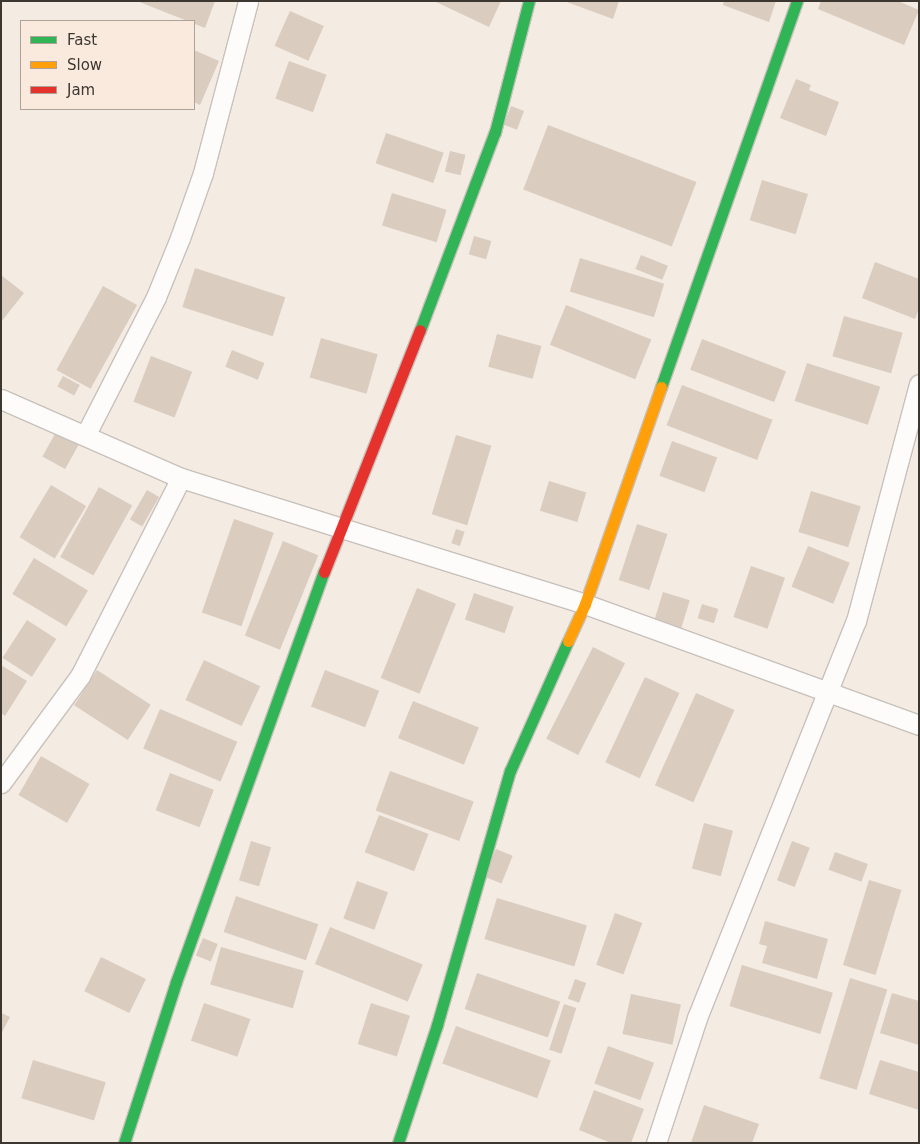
<!DOCTYPE html>
<html>
<head>
<meta charset="utf-8">
<style>
	body { margin:0 }
	#map { position:relative; width:920px; height:1144px; overflow:hidden; background:#f4ebe3; font-family:"DejaVu Sans",sans-serif }
	div>[style] { position:absolute }
	.building>* { inset:0; background:#daccbf; transform-origin:0 0 }
	.roads { filter:drop-shadow(1px 0 #c8c1bb) drop-shadow(-1px 0 #c8c1bb) drop-shadow(0 1px #c8c1bb) drop-shadow(0 -1px #c8c1bb) }
	.street>* { height:19px; margin:-9.5px; padding:0 9.5px; transform-origin:9.5px; border-radius:9.5px; background:#fdfcfb }
	.fast>* { height:11px; margin:-5.5px; padding:0 5.5px; transform-origin:5.5px; border-radius:5.5px; background:#30b455 }
	.slow>* { height:11px; margin:-5.5px; padding:0 5.5px; transform-origin:5.5px; border-radius:5.5px; background:#ff9f0a }
	.jam>* { height:11px; margin:-5.5px; padding:0 5.5px; transform-origin:5.5px; border-radius:5.5px; background:#e5322d }
	span { translate:-50% -50%; white-space:nowrap; text-align:center; line-height:1.15; -webkit-text-stroke:4px #faeadd; paint-order:stroke }
	.frame { position:absolute; inset:0; border:2px solid #3d3732; pointer-events:none }
	.legend { position:absolute; left:20px; top:20px; width:175px; height:90px; box-sizing:border-box; background:#faeadd; border:1px solid #aea299; margin:0; padding:6px 9px; list-style:none; font-size:15px; color:#3d3732 }
	.legend li { display:flex; align-items:center; gap:10px; height:25px }
	.legend b { width:25px; border:1px solid #aea299 }
</style>
</head>
<body>
<div id="map">
	<div class="building">
		<div style="clip-path:polygon(137px 1px,215px 1px,205px 28px)"></div>
		<div style="clip-path:polygon(434px 1px,501px 1px,489px 27px)"></div>
		<div style="clip-path:polygon(564px 1px,619px 1px,613px 19px)"></div>
		<div style="clip-path:polygon(724px 1px,776px 1px,769px 22px,723px 5px)"></div>
		<div style="clip-path:polygon(821px 1px,898px 1px,919px 10px,904px 45px,818px 9px)"></div>
		<div style="left:290px;top:11px;width:37px;height:38px;rotate:24deg"></div>
		<div style="clip-path:polygon(194px 50px,219px 61px,200px 105px,194px 102px)"></div>
		<div style="left:289px;top:61px;width:40px;height:40px;rotate:20deg"></div>
		<div style="clip-path:polygon(796px 79px,811px 85px,809px 90px,839px 102px,826px 136px,780px 118px)"></div>
		<div style="left:511px;top:106px;width:14px;height:20px;rotate:21deg"></div>
		<div style="left:548px;top:125px;width:159px;height:69px;rotate:21deg"></div>
		<div style="left:386px;top:133px;width:61px;height:32px;rotate:19deg"></div>
		<div style="left:450px;top:151px;width:16px;height:21px;rotate:14deg"></div>
		<div style="left:762px;top:180px;width:48px;height:42px;rotate:17deg"></div>
		<div style="left:392px;top:193px;width:57px;height:34px;rotate:17deg"></div>
		<div style="left:474px;top:236px;width:18px;height:19px;rotate:16deg"></div>
		<div style="left:641px;top:255px;width:29px;height:15px;rotate:22deg"></div>
		<div style="left:580px;top:258px;width:88px;height:35px;rotate:17deg"></div>
		<div style="clip-path:polygon(875px 262px,919px 279px,919px 309px,915px 319px,862px 298px)"></div>
		<div style="left:195px;top:268px;width:95px;height:41px;rotate:18deg"></div>
		<div style="clip-path:polygon(1px 275px,24px 293px,1px 322px)"></div>
		<div style="left:103px;top:286px;width:39px;height:96px;rotate:29deg"></div>
		<div style="left:566px;top:305px;width:92px;height:43px;rotate:22deg"></div>
		<div style="left:844px;top:316px;width:61px;height:42px;rotate:16deg"></div>
		<div style="left:497px;top:334px;width:46px;height:34px;rotate:15deg"></div>
		<div style="left:321px;top:338px;width:59px;height:41px;rotate:16deg"></div>
		<div style="left:702px;top:339px;width:90px;height:33px;rotate:21deg"></div>
		<div style="left:232px;top:350px;width:35px;height:18px;rotate:22deg"></div>
		<div style="left:151px;top:356px;width:44px;height:49px;rotate:21deg"></div>
		<div style="left:807px;top:363px;width:77px;height:40px;rotate:18deg"></div>
		<div style="left:63px;top:376px;width:19px;height:12px;rotate:28deg"></div>
		<div style="left:682px;top:385px;width:97px;height:43px;rotate:21deg"></div>
		<div style="left:56px;top:432px;width:26px;height:28px;rotate:29deg"></div>
		<div style="left:456px;top:435px;width:37px;height:83px;rotate:17deg"></div>
		<div style="left:672px;top:441px;width:48px;height:37px;rotate:20deg"></div>
		<div style="left:549px;top:481px;width:39px;height:31px;rotate:17deg"></div>
		<div style="left:51px;top:485px;width:41px;height:61px;rotate:31deg"></div>
		<div style="left:99px;top:487px;width:38px;height:80px;rotate:29deg"></div>
		<div style="left:147px;top:490px;width:14px;height:34px;rotate:30deg"></div>
		<div style="left:811px;top:491px;width:52px;height:43px;rotate:17deg"></div>
		<div style="left:234px;top:519px;width:42px;height:99px;rotate:19deg"></div>
		<div style="left:637px;top:524px;width:32px;height:59px;rotate:18deg"></div>
		<div style="left:456px;top:529px;width:9px;height:15px;rotate:18deg"></div>
		<div style="left:283px;top:541px;width:38px;height:102px;rotate:22deg"></div>
		<div style="left:808px;top:546px;width:45px;height:44px;rotate:22deg"></div>
		<div style="left:34px;top:558px;width:63px;height:42px;rotate:31deg"></div>
		<div style="left:751px;top:566px;width:36px;height:54px;rotate:19deg"></div>
		<div style="left:417px;top:588px;width:42px;height:97px;rotate:22deg"></div>
		<div style="left:663px;top:592px;width:28px;height:30px;rotate:17deg"></div>
		<div style="left:474px;top:593px;width:42px;height:28px;rotate:19deg"></div>
		<div style="left:702px;top:604px;width:17px;height:15px;rotate:17deg"></div>
		<div style="left:27px;top:620px;width:35px;height:45px;rotate:33deg"></div>
		<div style="left:593px;top:647px;width:36px;height:103px;rotate:27deg"></div>
		<div style="left:204px;top:660px;width:62px;height:44px;rotate:25deg"></div>
		<div style="clip-path:polygon(1px 665px,27px 681px,5px 716px,1px 713px)"></div>
		<div style="left:97px;top:670px;width:64px;height:42px;rotate:33deg"></div>
		<div style="left:325px;top:670px;width:58px;height:39px;rotate:21deg"></div>
		<div style="left:645px;top:677px;width:38px;height:94px;rotate:25deg"></div>
		<div style="left:696px;top:693px;width:42px;height:101px;rotate:24deg"></div>
		<div style="left:413px;top:701px;width:71px;height:40px;rotate:22deg"></div>
		<div style="left:160px;top:709px;width:84px;height:43px;rotate:23deg"></div>
		<div style="left:41px;top:756px;width:56px;height:45px;rotate:30deg"></div>
		<div style="left:390px;top:771px;width:89px;height:42px;rotate:20deg"></div>
		<div style="left:170px;top:773px;width:47px;height:40px;rotate:21deg"></div>
		<div style="left:379px;top:815px;width:53px;height:40px;rotate:21deg"></div>
		<div style="left:704px;top:823px;width:30px;height:47px;rotate:15deg"></div>
		<div style="left:251px;top:841px;width:21px;height:41px;rotate:17deg"></div>
		<div style="left:792px;top:841px;width:19px;height:42px;rotate:21deg"></div>
		<div style="left:496px;top:849px;width:18px;height:30px;rotate:22deg"></div>
		<div style="left:835px;top:852px;width:35px;height:19px;rotate:20deg"></div>
		<div style="left:869px;top:880px;width:34px;height:89px;rotate:17deg"></div>
		<div style="left:357px;top:881px;width:33px;height:40px;rotate:20deg"></div>
		<div style="left:236px;top:896px;width:87px;height:38px;rotate:19deg"></div>
		<div style="left:497px;top:898px;width:94px;height:43px;rotate:17deg"></div>
		<div style="left:615px;top:913px;width:29px;height:55px;rotate:20deg"></div>
		<div style="clip-path:polygon(765px 921px,828px 939px,817px 979px,762px 963px,767px 946px,759px 944px)"></div>
		<div style="left:330px;top:927px;width:100px;height:40px;rotate:22deg"></div>
		<div style="left:203px;top:938px;width:16px;height:19px;rotate:22deg"></div>
		<div style="left:221px;top:947px;width:86px;height:39px;rotate:16deg"></div>
		<div style="left:101px;top:957px;width:50px;height:38px;rotate:26deg"></div>
		<div style="left:742px;top:965px;width:95px;height:43px;rotate:17deg"></div>
		<div style="left:477px;top:973px;width:88px;height:38px;rotate:19deg"></div>
		<div style="left:850px;top:978px;width:39px;height:105px;rotate:17deg"></div>
		<div style="left:575px;top:979px;width:12px;height:21px;rotate:20deg"></div>
		<div style="clip-path:polygon(892px 993px,919px 1001px,919px 1045px,880px 1033px)"></div>
		<div style="left:631px;top:994px;width:51px;height:41px;rotate:12deg"></div>
		<div style="left:204px;top:1003px;width:49px;height:40px;rotate:19deg"></div>
		<div style="left:371px;top:1003px;width:41px;height:43px;rotate:18deg"></div>
		<div style="left:564px;top:1004px;width:13px;height:48px;rotate:18deg"></div>
		<div style="clip-path:polygon(1px 1013px,10px 1017px,1px 1034px)"></div>
		<div style="left:456px;top:1026px;width:101px;height:40px;rotate:20deg"></div>
		<div style="left:608px;top:1046px;width:49px;height:40px;rotate:20deg"></div>
		<div style="left:33px;top:1060px;width:76px;height:40px;rotate:17deg"></div>
		<div style="clip-path:polygon(880px 1060px,919px 1072px,919px 1110px,869px 1094px)"></div>
		<div style="clip-path:polygon(594px 1090px,644px 1109px,631px 1143px,611px 1143px,579px 1130px)"></div>
		<div style="clip-path:polygon(704px 1105px,759px 1124px,752px 1143px,691px 1143px)"></div>
	</div>
	<div class="roads">
		<div class="street">
			<div style="left:1px;top:399px;width:197px;rotate:23.7deg"></div>
			<div style="left:181px;top:478px;width:423px;rotate:17.3deg"></div>
			<div style="left:585px;top:604px;width:355px;rotate:19.9deg"></div>
			<div style="left:86px;top:434px;width:154px;rotate:-62.9deg"></div>
			<div style="left:156px;top:297px;width:64px;rotate:-67.9deg"></div>
			<div style="left:180px;top:238px;width:69px;rotate:-70.5deg"></div>
			<div style="left:203px;top:173px;width:178px;rotate:-75.3deg"></div>
			<div style="left:1px;top:783px;width:133px;rotate:-53.6deg"></div>
			<div style="left:80px;top:676px;width:222px;rotate:-63deg"></div>
			<div style="left:656px;top:1143px;width:132px;rotate:-71.8deg"></div>
			<div style="left:697px;top:1018px;width:428px;rotate:-68.2deg"></div>
			<div style="left:856px;top:621px;width:245px;rotate:-75.1deg"></div>
		</div>
		<div class="fast">
			<div style="left:420px;top:330px;width:212px;rotate:-69.3deg"></div>
			<div style="left:495px;top:132px;width:135px;rotate:-75.5deg"></div>
			<div style="left:661px;top:387px;width:409px;rotate:-70.6deg"></div>
			<div style="left:124px;top:1143px;width:169px;rotate:-72.1deg"></div>
			<div style="left:176px;top:982px;width:436px;rotate:-70.2deg"></div>
			<div style="left:398px;top:1143px;width:124px;rotate:-71.7deg"></div>
			<div style="left:437px;top:1025px;width:264px;rotate:-74deg"></div>
			<div style="left:510px;top:771px;width:142px;rotate:-66deg"></div>
		</div>
		<div class="slow">
			<div style="left:568px;top:641px;width:41px;rotate:-65.3deg"></div>
			<div style="left:585px;top:604px;width:230px;rotate:-70.7deg"></div>
		</div>
		<div class="jam">
			<div style="left:324px;top:572px;width:260px;rotate:-68.4deg"></div>
		</div>
	</div>
	<div class="frame"></div>
	<ul class="legend">
	<li><b style="height:6px;background:#30b455"></b>Fast</li>
	<li><b style="height:6px;background:#ff9f0a"></b>Slow</li>
	<li><b style="height:6px;background:#e5322d"></b>Jam</li>
	</ul>
</div>
</body>
</html>
